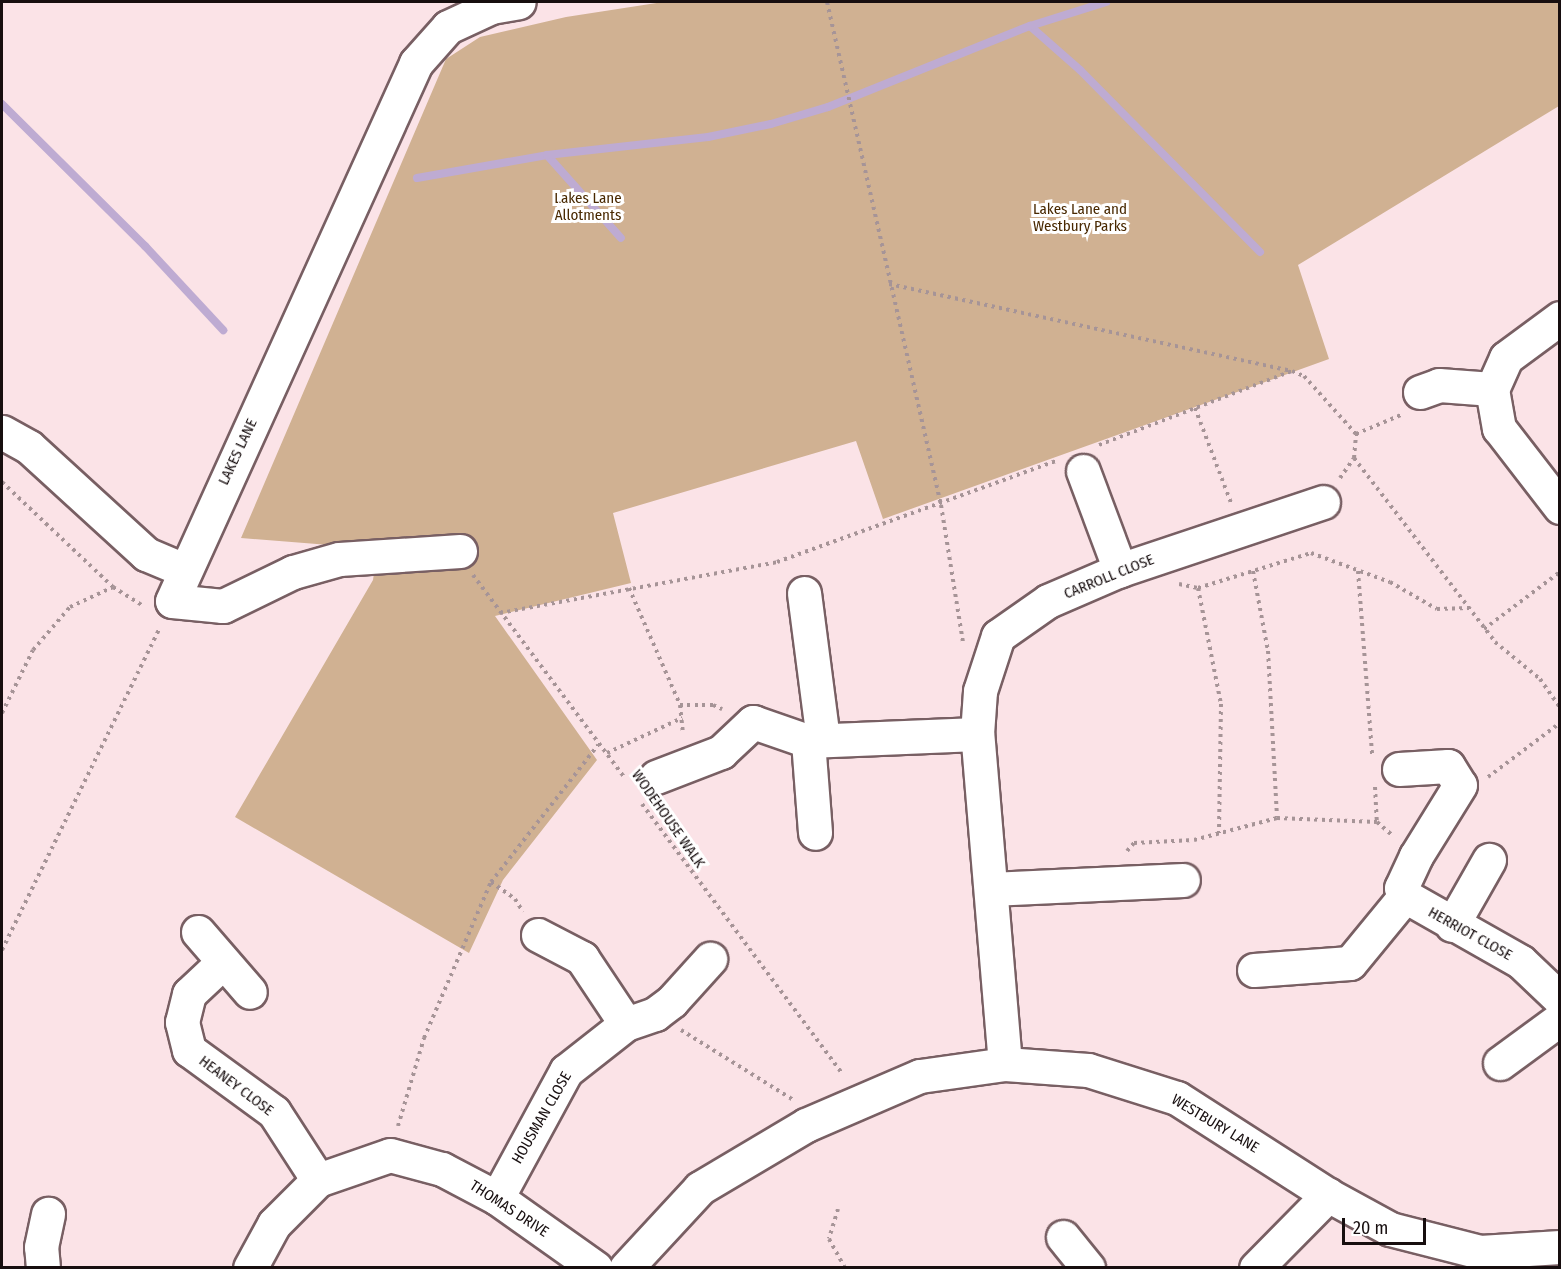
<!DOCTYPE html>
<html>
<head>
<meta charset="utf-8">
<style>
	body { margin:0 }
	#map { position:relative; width:1561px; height:1269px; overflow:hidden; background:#fbe3e7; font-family:"Fira Sans Condensed",sans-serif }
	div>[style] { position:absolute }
	.green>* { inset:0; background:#d0b192 }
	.stream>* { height:8px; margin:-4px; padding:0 4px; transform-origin:4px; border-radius:4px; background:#beabd2 }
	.path>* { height:4px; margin-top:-2px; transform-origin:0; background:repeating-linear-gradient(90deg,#a69497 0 3px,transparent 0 7.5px) }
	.roads { filter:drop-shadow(2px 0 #785f63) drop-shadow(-2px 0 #785f63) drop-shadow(0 2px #785f63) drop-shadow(0 -2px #785f63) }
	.minor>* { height:33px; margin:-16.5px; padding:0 16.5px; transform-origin:16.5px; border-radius:16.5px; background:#fff }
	span { translate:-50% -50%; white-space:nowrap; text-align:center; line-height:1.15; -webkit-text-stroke:6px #fff; paint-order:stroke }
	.park-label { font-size:15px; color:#482800 }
	.street-label { font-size:15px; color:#170e0f }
	.frame { position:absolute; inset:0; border:3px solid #170e0f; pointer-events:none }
	.scale { position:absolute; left:1342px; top:1218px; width:84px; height:27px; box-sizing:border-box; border:3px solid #170e0f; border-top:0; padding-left:8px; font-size:18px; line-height:21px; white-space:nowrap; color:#170e0f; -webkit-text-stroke:4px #fff; paint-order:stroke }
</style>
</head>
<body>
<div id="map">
	<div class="green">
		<div style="clip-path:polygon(663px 2px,1559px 2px,1559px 106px,1298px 265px,1329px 359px,883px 519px,856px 441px,613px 513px,631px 583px,495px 616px,597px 760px,503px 880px,469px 953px,235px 817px,373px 580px,375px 566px,392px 550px,241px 538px,446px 59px,480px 37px,566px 17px)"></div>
	</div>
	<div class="stream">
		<div style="left:1030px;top:26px;width:67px;rotate:41.3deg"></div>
		<div style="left:1080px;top:70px;width:256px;rotate:45.3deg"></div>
		<div style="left:2px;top:104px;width:202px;rotate:44.8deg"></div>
		<div style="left:145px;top:246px;width:115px;rotate:47.1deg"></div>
		<div style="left:547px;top:155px;width:111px;rotate:48.3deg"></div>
		<div style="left:417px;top:178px;width:132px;rotate:-10deg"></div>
		<div style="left:547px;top:155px;width:162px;rotate:-6.4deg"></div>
		<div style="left:708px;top:137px;width:64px;rotate:-11.7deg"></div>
		<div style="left:771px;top:124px;width:59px;rotate:-16.6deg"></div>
		<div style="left:828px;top:107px;width:218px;rotate:-21.9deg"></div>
		<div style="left:1030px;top:26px;width:80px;rotate:-17.5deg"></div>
	</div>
	<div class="path">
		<div style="left:827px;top:2px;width:516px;rotate:77.23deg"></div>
		<div style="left:941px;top:505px;width:140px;rotate:80.9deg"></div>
		<div style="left:889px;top:284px;width:412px;rotate:12.2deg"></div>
		<div style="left:1292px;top:371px;width:13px;rotate:23deg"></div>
		<div style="left:1304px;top:376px;width:78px;rotate:48.1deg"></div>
		<div style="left:1195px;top:408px;width:102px;rotate:69.2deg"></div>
		<div style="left:1099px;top:445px;width:207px;rotate:-21deg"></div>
		<div style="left:1354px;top:458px;width:232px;rotate:52.5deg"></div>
		<div style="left:1495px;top:642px;width:58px;rotate:39.4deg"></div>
		<div style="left:1540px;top:679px;width:35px;rotate:55deg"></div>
		<div style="left:1340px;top:478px;width:24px;rotate:-55deg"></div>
		<div style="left:1354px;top:458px;width:24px;rotate:-85deg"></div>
		<div style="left:1356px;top:434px;width:49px;rotate:-22.9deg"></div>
		<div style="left:2px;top:482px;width:153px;rotate:43.4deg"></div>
		<div style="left:113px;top:587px;width:36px;rotate:32deg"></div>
		<div style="left:1253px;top:571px;width:81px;rotate:79.4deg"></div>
		<div style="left:1268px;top:651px;width:167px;rotate:86.9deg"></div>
		<div style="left:1358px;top:571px;width:185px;rotate:85.6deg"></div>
		<div style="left:473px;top:575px;width:254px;rotate:53.2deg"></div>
		<div style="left:1179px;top:584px;width:19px;rotate:12deg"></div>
		<div style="left:1198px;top:588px;width:118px;rotate:-17.2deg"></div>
		<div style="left:1311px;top:553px;width:84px;rotate:20.2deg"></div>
		<div style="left:1390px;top:582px;width:54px;rotate:29.9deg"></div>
		<div style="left:1437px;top:609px;width:32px;rotate:-2deg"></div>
		<div style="left:629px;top:588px;width:128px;rotate:66.4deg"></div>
		<div style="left:680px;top:705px;width:33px"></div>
		<div style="left:713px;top:705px;width:10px;rotate:24deg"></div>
		<div style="left:1198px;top:588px;width:118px;rotate:78.8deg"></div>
		<div style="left:1221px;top:704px;width:129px;rotate:90.9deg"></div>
		<div style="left:500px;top:613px;width:282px;rotate:-10.4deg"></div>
		<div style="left:777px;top:562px;width:297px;rotate:-19.9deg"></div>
		<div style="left:1484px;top:629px;width:95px;rotate:-36.9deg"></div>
		<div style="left:680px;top:705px;width:29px;rotate:84deg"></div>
		<div style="left:2px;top:713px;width:70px;rotate:-63.8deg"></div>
		<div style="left:33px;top:650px;width:57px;rotate:-49.3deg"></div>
		<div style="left:70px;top:607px;width:47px;rotate:-24.9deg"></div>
		<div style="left:607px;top:753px;width:83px;rotate:-25deg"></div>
		<div style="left:1488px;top:777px;width:90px;rotate:-36.9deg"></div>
		<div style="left:1375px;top:787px;width:35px;rotate:87deg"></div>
		<div style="left:1377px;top:822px;width:20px;rotate:41deg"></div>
		<div style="left:642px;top:804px;width:337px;rotate:53.4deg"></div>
		<div style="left:1127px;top:851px;width:11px;rotate:-49deg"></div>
		<div style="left:1134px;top:843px;width:60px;rotate:-2.9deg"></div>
		<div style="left:1194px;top:840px;width:86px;rotate:-14.8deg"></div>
		<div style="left:1277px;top:818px;width:100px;rotate:2.3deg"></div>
		<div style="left:491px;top:882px;width:29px;rotate:35deg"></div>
		<div style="left:515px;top:899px;width:15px;rotate:58deg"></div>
		<div style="left:2px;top:950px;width:357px;rotate:-63.9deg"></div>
		<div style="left:681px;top:1030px;width:131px;rotate:31.9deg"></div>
		<div style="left:398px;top:1126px;width:92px;rotate:-73.5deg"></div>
		<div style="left:424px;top:1038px;width:170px;rotate:-66.8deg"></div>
		<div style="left:491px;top:882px;width:174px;rotate:-52deg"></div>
		<div style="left:838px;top:1209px;width:31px;rotate:107deg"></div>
		<div style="left:829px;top:1239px;width:33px;rotate:61deg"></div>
	</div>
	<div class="roads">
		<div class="minor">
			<div style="left:1560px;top:318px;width:67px;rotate:143.5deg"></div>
			<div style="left:1506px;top:358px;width:34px;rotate:114deg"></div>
			<div style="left:1492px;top:389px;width:40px;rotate:80deg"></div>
			<div style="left:1499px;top:428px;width:100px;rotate:52.3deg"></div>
			<div style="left:1420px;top:392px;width:20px;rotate:-20deg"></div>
			<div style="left:1439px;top:385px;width:53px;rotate:4.3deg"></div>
			<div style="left:2px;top:432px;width:31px;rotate:29deg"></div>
			<div style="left:29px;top:447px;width:159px;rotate:42.4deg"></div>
			<div style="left:146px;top:554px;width:41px;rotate:22.8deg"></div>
			<div style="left:1083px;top:471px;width:106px;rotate:69.5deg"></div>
			<div style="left:460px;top:551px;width:121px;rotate:176.2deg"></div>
			<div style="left:339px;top:559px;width:48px;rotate:164.2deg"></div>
			<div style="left:293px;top:572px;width:78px;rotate:154.1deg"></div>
			<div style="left:223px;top:606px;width:51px;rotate:-174.4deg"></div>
			<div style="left:172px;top:601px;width:591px;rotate:-65.6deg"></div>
			<div style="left:416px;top:63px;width:48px;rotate:-48.4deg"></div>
			<div style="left:448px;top:27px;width:47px;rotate:-24.9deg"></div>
			<div style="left:491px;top:7px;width:28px;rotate:-10deg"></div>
			<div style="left:804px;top:593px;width:148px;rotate:82.6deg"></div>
			<div style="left:808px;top:741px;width:92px;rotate:85.6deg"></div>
			<div style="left:1399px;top:769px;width:49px;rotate:-3.5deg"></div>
			<div style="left:1448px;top:766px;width:22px;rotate:58deg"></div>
			<div style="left:1460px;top:785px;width:84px;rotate:121.8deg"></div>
			<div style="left:1416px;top:856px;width:35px;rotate:115deg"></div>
			<div style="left:1401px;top:888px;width:9px;rotate:63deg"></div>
			<div style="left:656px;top:777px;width:70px;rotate:-21deg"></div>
			<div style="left:721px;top:752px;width:44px;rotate:-43.2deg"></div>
			<div style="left:753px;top:722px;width:58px;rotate:19.1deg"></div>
			<div style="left:808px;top:741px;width:169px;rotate:-2.4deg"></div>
			<div style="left:991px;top:889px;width:192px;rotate:-2.7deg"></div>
			<div style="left:1452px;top:925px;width:75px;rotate:-60.4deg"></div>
			<div style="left:198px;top:932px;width:79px;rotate:49.1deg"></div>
			<div style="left:538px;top:935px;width:50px;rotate:27.6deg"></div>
			<div style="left:582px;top:958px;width:79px;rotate:56.3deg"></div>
			<div style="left:222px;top:963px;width:45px;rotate:136.8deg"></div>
			<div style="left:189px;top:994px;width:29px;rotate:104deg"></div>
			<div style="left:182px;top:1022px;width:29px;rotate:76deg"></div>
			<div style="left:189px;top:1050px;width:105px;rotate:36.1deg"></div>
			<div style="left:274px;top:1112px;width:81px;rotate:57.1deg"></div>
			<div style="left:1254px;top:970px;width:96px;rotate:-4.2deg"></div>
			<div style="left:1350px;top:963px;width:87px;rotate:-50.6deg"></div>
			<div style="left:1405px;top:896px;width:133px;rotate:29.6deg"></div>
			<div style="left:1521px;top:962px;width:54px;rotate:43.5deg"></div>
			<div style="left:1500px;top:1063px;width:74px;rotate:-36.3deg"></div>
			<div style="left:1005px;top:1064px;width:331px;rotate:-94.8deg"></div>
			<div style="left:977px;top:734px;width:43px;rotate:-86deg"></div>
			<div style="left:980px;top:691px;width:58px;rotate:-71.9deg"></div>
			<div style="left:998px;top:636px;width:61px;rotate:-35deg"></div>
			<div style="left:1048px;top:601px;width:78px;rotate:-23.3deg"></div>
			<div style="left:1120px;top:570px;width:214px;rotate:-18.5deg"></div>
			<div style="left:497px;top:1198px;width:145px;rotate:-61.5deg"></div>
			<div style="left:566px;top:1071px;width:76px;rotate:-38.1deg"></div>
			<div style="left:626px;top:1024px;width:31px;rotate:-19deg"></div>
			<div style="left:655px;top:1014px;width:21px;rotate:-37deg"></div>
			<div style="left:672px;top:1001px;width:57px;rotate:-47.9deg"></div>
			<div style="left:1063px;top:1237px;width:40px;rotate:51deg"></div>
			<div style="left:43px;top:1268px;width:21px;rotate:-95deg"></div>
			<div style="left:41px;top:1247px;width:34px;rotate:-78deg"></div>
			<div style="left:250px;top:1268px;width:50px;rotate:-61.4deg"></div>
			<div style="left:274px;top:1224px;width:62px;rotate:-45deg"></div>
			<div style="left:318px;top:1180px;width:76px;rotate:-19.1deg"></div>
			<div style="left:390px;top:1155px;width:54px;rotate:15.1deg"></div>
			<div style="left:442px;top:1169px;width:62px;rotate:27.8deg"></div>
			<div style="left:497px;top:1198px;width:121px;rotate:35.3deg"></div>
			<div style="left:626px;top:1268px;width:109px;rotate:-47.2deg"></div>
			<div style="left:700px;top:1188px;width:123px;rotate:-30.7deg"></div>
			<div style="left:806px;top:1125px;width:124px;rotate:-23.3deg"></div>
			<div style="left:920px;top:1076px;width:86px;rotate:-8deg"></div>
			<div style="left:1005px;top:1064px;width:83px;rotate:4.1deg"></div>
			<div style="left:1088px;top:1070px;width:93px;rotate:17.5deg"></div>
			<div style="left:1177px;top:1098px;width:179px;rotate:32.7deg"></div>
			<div style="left:1328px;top:1195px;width:71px;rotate:28.7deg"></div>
			<div style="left:1390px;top:1229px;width:93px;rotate:14.3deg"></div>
			<div style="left:1480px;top:1252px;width:80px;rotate:-3.6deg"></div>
			<div style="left:1256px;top:1268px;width:103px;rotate:-45.4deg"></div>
		</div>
	</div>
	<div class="park-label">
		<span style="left:588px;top:207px">Lakes Lane<br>Allotments</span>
		<span style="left:1080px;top:218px">Lakes Lane and<br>Westbury Parks</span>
	</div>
	<div class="street-label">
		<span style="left:238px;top:452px;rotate:-65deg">LAKES LANE</span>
		<span style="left:1109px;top:577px;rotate:-22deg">CARROLL CLOSE</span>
		<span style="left:668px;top:819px;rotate:55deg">WODEHOUSE WALK</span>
		<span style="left:1470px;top:934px;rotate:29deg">HERRIOT CLOSE</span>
		<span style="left:236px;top:1086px;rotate:37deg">HEANEY CLOSE</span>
		<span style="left:542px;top:1118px;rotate:-60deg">HOUSMAN CLOSE</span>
		<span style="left:1215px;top:1124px;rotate:31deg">WESTBURY LANE</span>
		<span style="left:509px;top:1209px;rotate:33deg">THOMAS DRIVE</span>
	</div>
	<div class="frame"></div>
	<div class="scale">20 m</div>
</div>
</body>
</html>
